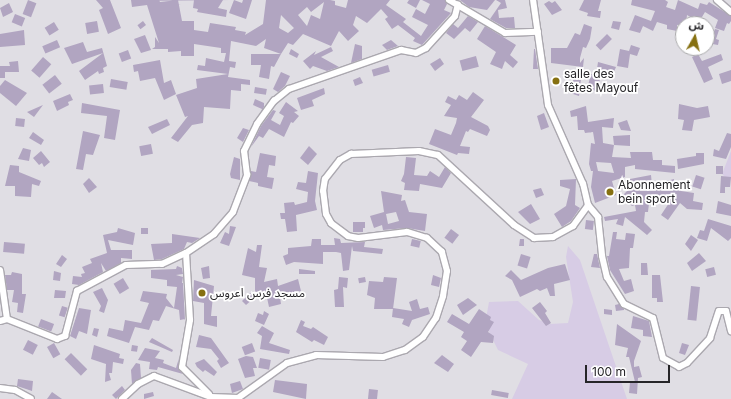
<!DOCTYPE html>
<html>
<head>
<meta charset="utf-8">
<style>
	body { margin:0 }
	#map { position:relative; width:731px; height:399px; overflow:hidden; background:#e0dee4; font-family:Inter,"Noto Sans Arabic",sans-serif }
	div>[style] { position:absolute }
	.green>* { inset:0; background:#d7cce5 }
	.building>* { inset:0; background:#b1a5c1; transform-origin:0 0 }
	.roads { filter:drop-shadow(1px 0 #aba8af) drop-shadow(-1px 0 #aba8af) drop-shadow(0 1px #aba8af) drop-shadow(0 -1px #aba8af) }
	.minor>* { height:6px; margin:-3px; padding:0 3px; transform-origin:3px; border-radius:3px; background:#fff }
	.dots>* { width:11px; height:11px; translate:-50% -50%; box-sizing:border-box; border:2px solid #fff; border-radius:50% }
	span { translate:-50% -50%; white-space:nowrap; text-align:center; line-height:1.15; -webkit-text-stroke:3.5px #fff; paint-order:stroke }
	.poi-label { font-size:12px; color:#262528 }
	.left { translate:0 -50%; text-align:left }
	.north { position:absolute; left:675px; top:16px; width:40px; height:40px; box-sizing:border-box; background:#fff; border:1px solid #a8a8a9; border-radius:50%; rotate:8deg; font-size:11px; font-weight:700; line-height:16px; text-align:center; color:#262528 }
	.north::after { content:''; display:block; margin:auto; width:14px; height:18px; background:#867011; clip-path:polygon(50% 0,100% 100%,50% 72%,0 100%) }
	.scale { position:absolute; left:585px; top:365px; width:85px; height:18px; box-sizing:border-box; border:2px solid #262528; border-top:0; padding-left:5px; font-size:12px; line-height:14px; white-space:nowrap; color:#262528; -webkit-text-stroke:3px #fff; paint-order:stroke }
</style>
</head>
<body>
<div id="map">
	<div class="green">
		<div style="clip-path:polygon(731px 151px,731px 179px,729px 181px,722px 174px)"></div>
		<div style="clip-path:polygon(568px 246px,580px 260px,627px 399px,512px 399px,528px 364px,498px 350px,485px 324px,489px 302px,518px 301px,539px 320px,550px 324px,568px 323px,573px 302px,566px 257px)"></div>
	</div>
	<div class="building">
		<div style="left:28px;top:0;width:9px;height:15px;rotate:21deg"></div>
		<div style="clip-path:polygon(96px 0,110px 0,121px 28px,108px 34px,99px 10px,103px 8px)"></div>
		<div style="clip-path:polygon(evenodd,131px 0,159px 0,160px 2px,178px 0,182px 21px,194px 21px,194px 30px,208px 32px,210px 23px,236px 27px,235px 30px,246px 32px,245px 35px,263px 24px,266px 0,330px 0,335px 1px,335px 5px,346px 8px,348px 0,390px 0,386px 5px,406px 19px,403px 22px,421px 36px,428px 25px,412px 17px,416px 9px,425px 14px,430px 4px,422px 0,445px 0,447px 4px,444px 10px,451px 13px,422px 45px,413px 41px,415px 38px,398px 25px,392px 29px,385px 19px,388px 17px,381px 9px,367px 23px,356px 16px,353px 25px,359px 31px,348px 41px,339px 31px,331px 46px,303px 34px,293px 45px,288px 43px,281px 54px,264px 48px,266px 39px,256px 46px,231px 41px,229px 61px,236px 62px,235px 68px,230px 67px,228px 77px,250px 80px,250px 85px,241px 84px,241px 91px,231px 90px,230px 109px,204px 107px,203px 123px,192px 125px,178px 142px,171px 138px,188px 116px,185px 117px,176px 95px,197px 88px,196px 79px,228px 74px,197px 70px,198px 65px,205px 66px,206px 58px,224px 62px,226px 53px,221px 53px,221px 48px,194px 44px,194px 56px,181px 56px,181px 51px,168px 52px,168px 49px,152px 49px,155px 47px,155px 37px,159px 43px,147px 5px,132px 7px,131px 0,324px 2px,320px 19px,311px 15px,307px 26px,298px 15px,307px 7px,311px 12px,324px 2px,131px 0,281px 15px,294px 28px,288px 33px,279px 28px,281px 15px)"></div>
		<div style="clip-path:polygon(194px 0,223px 0,218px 8px,227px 10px,226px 17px,197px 12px,198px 9px,193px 8px)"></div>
		<div style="clip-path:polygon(234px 0,242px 3px,243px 0,252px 0,246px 19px,229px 13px)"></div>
		<div style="clip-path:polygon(409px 0,420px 0,416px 8px,407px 3px)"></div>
		<div style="clip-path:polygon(460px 0,495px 0,487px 10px,469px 7px)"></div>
		<div style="clip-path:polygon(496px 0,505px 0,507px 8px,498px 10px,499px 18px,514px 17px,515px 28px,506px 28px,490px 19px,501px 3px)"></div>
		<div style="clip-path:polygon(584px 0,601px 0,598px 11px,601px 11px,600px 18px,587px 16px,588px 13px,579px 10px)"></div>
		<div style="clip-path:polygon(632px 0,665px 0,668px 2px,666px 7px,675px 10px,678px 0,698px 9px,700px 3px,707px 5px,709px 2px,731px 16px,731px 21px,729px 24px,727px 23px,724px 31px,715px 28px,718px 20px,705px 12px,699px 22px,687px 15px,686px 24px,677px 25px,677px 31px,667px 29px,667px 25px,657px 22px,653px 31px,643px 26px,640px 33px,629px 30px,635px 15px,651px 21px,655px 11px,631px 5px)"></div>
		<div style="clip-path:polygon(549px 1px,552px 3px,555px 1px,562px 10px,552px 15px,544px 4px)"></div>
		<div style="clip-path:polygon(9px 3px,13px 12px,3px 17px,0 8px)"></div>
		<div style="left:15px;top:14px;width:11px;height:9px;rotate:22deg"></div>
		<div style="clip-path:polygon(468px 16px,478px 22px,470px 32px,465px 28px,454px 39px,446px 33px,453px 24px,458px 28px)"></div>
		<div style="left:97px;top:21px;width:11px;height:12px;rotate:80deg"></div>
		<div style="left:143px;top:21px;width:5px;height:7px;rotate:53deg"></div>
		<div style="clip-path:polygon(613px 21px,621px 22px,619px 30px,611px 28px)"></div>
		<div style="left:54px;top:22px;width:9px;height:11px;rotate:58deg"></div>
		<div style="clip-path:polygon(584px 24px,592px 27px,590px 39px,586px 48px,583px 47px,580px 58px,580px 63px,584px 58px,583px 67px,551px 63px,551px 48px,567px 48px,575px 33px,580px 35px)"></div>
		<div style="clip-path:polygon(485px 26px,516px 45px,510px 55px,518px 62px,513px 68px,505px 61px,502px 69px,490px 64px,496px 52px,477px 39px)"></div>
		<div style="clip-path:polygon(715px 29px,719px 30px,716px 39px,719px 40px,718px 45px,707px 43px,708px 35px,712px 36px)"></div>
		<div style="clip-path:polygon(24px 30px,25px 45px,0 47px,0 34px)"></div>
		<div style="left:607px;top:34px;width:7px;height:16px;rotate:45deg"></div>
		<div style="clip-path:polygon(145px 35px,151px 50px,141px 53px,134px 39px)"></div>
		<div style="left:57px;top:40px;width:8px;height:16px;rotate:67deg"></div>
		<div style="clip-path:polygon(391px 40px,398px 46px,387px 50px,382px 45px)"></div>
		<div style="clip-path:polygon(83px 42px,87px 52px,102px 48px,107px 66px,103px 68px,104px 72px,99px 74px,98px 71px,85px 80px,79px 71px,103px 53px,72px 64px,64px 48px)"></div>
		<div style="clip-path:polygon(355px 44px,362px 46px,362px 59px,351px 63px)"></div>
		<div style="clip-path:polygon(631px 45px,640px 48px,637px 56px,630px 54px,628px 68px,617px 66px,620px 49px,629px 51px)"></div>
		<div style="clip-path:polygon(331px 47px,333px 51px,321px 57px,339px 67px,327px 71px,313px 66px,310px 69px,303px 61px,316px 51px,314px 55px)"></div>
		<div style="clip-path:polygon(291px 49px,299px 54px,297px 58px,289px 54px)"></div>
		<div style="clip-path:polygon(534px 49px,535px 49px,538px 69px,533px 69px)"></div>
		<div style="left:128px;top:50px;width:9px;height:10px;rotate:69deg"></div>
		<div style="clip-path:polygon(251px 54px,281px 54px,274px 67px,271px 66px,269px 79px,259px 77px,261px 65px,251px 65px)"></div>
		<div style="clip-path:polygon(698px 54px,702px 61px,721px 54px,723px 60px,708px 67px,713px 79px,704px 83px,692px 57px)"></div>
		<div style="left:476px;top:56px;width:11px;height:17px;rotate:75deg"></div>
		<div style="left:43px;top:57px;width:11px;height:18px;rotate:41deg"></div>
		<div style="clip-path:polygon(440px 58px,444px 64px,435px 71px,430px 64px)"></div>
		<div style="clip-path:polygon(160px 60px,164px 83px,171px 80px,176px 94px,164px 100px,155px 78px,140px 81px,138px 71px,134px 72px,133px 65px)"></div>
		<div style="clip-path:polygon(18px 61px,19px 72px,5px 72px,5px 78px,0 78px,0 66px,10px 66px,9px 62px)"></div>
		<div style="clip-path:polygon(598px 62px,616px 67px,613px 74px,602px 71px,597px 91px,587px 89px,591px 74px,596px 75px)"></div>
		<div style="left:388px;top:65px;width:7px;height:17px;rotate:74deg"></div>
		<div style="clip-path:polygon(731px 70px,731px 81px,722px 84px,719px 74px)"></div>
		<div style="clip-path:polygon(281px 72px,290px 76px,285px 86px,278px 92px,273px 89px)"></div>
		<div style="left:55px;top:75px;width:11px;height:16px;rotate:52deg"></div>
		<div style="clip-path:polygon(360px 77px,363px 83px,355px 86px,353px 80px)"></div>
		<div style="clip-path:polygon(575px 77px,581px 79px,579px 96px,567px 92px)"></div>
		<div style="left:111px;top:79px;width:17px;height:8px;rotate:10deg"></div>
		<div style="clip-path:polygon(5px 80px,27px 93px,16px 106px,0 93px,0 86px)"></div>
		<div style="left:103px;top:84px;width:9px;height:14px;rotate:84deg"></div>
		<div style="left:255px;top:87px;width:12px;height:6px;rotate:9deg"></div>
		<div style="clip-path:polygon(324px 88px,325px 94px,312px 100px,314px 106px,301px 110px,297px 98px)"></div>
		<div style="clip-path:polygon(473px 92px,484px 100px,471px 117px,488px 126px,490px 130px,487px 136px,470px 129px,468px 132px,466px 131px,460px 146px,470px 147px,469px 154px,458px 153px,457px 155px,429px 144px,435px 129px,451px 135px,456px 123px,457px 118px,444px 116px,451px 105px,445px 102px,448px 96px,456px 100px,459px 95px,467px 100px)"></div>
		<div style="clip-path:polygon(70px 94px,73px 100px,68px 102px,69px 105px,57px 111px,53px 101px)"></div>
		<div style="clip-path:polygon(255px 99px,264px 103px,264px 107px,261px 112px,262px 109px,253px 105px)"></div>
		<div style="clip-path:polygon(286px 102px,298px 111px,294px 112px,299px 116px,293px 123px,291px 122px,284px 137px,269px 129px,263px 138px,259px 136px,251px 147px,261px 126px,273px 110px,276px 111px,271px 120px,280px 125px,284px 116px,279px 113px)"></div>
		<div style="clip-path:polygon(82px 103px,120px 110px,115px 140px,104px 138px,107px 116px,81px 113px)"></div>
		<div style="clip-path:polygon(679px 104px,697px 108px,708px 106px,710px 117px,694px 120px,692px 131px,682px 130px,684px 120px,678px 119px)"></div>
		<div style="clip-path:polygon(43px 105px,34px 117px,27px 112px)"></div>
		<div style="clip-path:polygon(evenodd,586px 106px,588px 122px,614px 118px,613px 128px,602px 127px,603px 143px,614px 145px,613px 136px,630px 135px,630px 146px,614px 145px,612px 157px,631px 158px,630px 152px,652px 152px,653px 160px,662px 160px,662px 165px,675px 166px,675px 173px,635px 169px,635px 165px,625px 167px,625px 177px,612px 181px,616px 195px,595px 203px,591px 187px,593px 171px,591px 171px,589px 164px,591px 143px,595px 144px,593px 132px,585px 133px,584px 130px,578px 130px,577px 116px,571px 117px,570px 111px,586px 106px,596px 162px,611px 163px,614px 173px,598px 171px,596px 162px)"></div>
		<div style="clip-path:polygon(544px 113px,549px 127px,541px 130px,537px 116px)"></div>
		<div style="left:16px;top:118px;width:9px;height:8px;rotate:6deg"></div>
		<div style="clip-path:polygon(167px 119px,170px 125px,152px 134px,148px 127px)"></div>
		<div style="clip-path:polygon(627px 120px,631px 131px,621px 130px,618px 123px)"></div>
		<div style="clip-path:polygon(243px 128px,249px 130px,243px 142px,237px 138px)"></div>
		<div style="clip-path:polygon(83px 131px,100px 135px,93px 155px,86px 154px,83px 170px,76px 169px)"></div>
		<div style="clip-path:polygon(33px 132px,44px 140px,41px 145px,29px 138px)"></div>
		<div style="clip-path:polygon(727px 133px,731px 134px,731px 147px,726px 159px,713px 156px,714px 149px,719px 151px)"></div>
		<div style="left:151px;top:144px;width:10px;height:12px;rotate:79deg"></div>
		<div style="clip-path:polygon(309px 146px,317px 154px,308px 165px,300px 158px)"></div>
		<div style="clip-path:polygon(23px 148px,31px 150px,29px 161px,18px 159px)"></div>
		<div style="clip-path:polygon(41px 151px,50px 162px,44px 167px,42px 163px,39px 165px,33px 158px)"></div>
		<div style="clip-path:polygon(260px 153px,276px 156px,275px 166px,269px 165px,267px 177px,274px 178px,272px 189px,258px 186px,258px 183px,249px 181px,251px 171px,256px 172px)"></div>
		<div style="clip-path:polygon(696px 153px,704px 153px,704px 164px,678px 169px,677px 159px,696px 156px)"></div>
		<div style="clip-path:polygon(234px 157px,240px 159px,240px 180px,231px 178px,230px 174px)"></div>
		<div style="clip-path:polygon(406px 157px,416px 158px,414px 175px,427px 176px,430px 171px,439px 177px,445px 167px,451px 173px,442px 188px,420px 184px,419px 191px,404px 190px,405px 183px,401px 181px,404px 174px)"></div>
		<div style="clip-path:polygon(10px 165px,19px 166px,19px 172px,41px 181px,39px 186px,32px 184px,31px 197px,15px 196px,15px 186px,5px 186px)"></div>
		<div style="left:723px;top:166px;width:8px;height:7px;rotate:90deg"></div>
		<div style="clip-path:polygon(308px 171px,318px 173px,315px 201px,317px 210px,296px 215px,297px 231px,287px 232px,285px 219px,281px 219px,280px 213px,285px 213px,284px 203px,294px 202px,295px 205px,307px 202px,308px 192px,296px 189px,298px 182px,306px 183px)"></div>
		<div style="clip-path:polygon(651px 175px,652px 185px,674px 179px,674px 182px,679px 181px,681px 191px,694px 193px,693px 201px,703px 203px,702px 210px,687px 209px,680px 203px,668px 220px,661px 215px,669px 203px,662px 198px,655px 203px,650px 194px,648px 212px,645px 212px,644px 222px,652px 230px,647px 235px,625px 217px,623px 226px,616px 224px,618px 219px,605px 221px,604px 217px,636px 211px,635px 205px,632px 206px,622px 196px,631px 187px,630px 179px)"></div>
		<div style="left:696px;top:175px;width:9px;height:12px;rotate:18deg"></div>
		<div style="clip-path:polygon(721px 176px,731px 177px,730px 187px,725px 187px,725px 193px,720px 193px)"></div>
		<div style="clip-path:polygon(89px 178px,97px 187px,89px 193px,83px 184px)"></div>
		<div style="clip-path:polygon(576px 179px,575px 205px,580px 208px,571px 221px,562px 227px,554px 214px,566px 206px,570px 189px,560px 186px,560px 180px)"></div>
		<div style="clip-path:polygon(541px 188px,544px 195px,536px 198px,533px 190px)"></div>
		<div style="clip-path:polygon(evenodd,381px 191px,402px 195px,401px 201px,405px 200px,409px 212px,427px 214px,425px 231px,407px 228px,383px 230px,382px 225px,374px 228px,370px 216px,384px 212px,381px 191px,396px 212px,399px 221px,388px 224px,386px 214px,396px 212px)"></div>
		<div style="clip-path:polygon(718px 201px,731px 205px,731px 216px,716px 213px)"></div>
		<div style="clip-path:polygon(531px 204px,540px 219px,530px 224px,518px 212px)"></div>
		<div style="clip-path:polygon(708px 219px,731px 226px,731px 238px,728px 241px,711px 228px,707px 241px,697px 238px,700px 230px,704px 231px)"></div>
		<div style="left:586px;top:220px;width:8px;height:9px;rotate:7deg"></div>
		<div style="clip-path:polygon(353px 222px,365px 222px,365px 228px,363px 228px,363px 232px,353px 232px)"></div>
		<div style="clip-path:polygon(230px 226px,236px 227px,229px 246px,220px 243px,225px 232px,229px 234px)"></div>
		<div style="clip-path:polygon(118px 228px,135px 233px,133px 245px,108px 240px,111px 250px,132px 250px,132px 259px,121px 258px,121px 263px,106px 271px,101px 263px,103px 272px,79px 285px,72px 284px,73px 276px,82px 277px,81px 274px,85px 273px,82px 267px,92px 263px,90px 259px,107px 253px,103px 235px,117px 232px)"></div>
		<div style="left:141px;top:228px;width:7px;height:6px"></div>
		<div style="left:451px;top:229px;width:10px;height:11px;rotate:37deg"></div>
		<div style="clip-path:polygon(613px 232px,617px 232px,616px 239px,625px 240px,626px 233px,635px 234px,633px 248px,630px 248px,629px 268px,619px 269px,624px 281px,631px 279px,634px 291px,625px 294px,610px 270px,607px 256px,609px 256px)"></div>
		<div style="clip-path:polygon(172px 234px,200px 238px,192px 243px,187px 242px,184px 249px,162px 259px,154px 260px,151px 244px,172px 243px)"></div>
		<div style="clip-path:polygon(691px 235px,698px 240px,691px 251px,685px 244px)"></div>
		<div style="clip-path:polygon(334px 238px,340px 239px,341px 243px,365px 242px,364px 247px,383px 249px,382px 254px,353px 251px,352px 246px,349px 270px,343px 271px,341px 253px,336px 252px,323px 252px,323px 264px,294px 262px,286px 265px,283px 256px,288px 254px,288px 248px,311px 246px,312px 239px,321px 239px,321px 245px,335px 245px)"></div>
		<div style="left:412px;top:239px;width:9px;height:7px;rotate:13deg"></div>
		<div style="clip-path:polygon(520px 239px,524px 239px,524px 246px,519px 246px)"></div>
		<div style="left:4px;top:242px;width:21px;height:10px;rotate:5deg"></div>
		<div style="clip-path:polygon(257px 245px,262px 245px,259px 267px,267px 268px,264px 282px,277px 279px,278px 286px,298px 279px,301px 291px,280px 297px,281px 304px,269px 307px,266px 293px,255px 292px,255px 278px,242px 275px,248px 248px,256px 252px)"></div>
		<div style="clip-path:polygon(699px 253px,706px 261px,692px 271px,687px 263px)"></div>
		<div style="left:521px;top:254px;width:10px;height:12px;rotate:17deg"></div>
		<div style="clip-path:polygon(594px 254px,597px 254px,600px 268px,591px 267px)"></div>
		<div style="clip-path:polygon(62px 255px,67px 259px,61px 267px,56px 264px)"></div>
		<div style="clip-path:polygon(641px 263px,647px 263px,648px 275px,641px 275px)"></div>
		<div style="clip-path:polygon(565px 264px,570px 280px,554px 284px,555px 296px,550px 296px,547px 288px,540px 291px,537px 289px,520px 297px,512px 280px,505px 276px,511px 270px,521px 280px,548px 268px)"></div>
		<div style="clip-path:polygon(177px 266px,182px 268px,183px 274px,176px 275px,183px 277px,182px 283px,183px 283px,185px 320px,185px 323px,185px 319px,180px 320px,179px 310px,166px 306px,159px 321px,153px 320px,149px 330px,135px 327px,129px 343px,107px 336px,109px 328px,123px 331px,125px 320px,141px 323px,149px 303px,140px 301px,143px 291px,167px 294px,166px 298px,174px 308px,177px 287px,167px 286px,167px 280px,151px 278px,151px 270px,176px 269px)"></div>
		<div style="clip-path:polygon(209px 266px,210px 278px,203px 279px,201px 268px)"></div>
		<div style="left:714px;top:267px;width:8px;height:9px;rotate:76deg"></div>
		<div style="clip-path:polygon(299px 269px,315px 271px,315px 274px,299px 274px)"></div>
		<div style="clip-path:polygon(54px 271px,61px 273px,60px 281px,53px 280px)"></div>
		<div style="clip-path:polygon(12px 272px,22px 274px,22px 294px,26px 294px,23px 313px,17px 312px,18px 303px,12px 302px,14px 290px,7px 290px,5px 275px,11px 275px)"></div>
		<div style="clip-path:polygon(433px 275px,441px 278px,439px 287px,431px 285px)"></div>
		<div style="clip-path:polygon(652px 275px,660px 275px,663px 302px,657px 302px,657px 298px,652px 298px)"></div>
		<div style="clip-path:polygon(339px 277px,348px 278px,347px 288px,343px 287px,344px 307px,335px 307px,334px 290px,338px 289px)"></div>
		<div style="left:365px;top:277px;width:5px;height:7px;rotate:79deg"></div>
		<div style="clip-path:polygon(384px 277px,397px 278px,393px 309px,374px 309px,375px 298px,367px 295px,369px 281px,383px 282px)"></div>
		<div style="left:123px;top:278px;width:12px;height:11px;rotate:59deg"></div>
		<div style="clip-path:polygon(194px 280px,214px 286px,211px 316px,217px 316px,217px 327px,204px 324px,204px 303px,193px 301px)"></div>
		<div style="left:691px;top:286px;width:9px;height:34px;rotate:6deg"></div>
		<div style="clip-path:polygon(102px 288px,108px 300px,104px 313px,99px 311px,101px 306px,93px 292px)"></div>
		<div style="clip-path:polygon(55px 290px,66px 291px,65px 298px,54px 298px)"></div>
		<div style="clip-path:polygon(250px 293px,255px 297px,246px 305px,242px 301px)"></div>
		<div style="clip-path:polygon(468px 298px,477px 305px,463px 315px,457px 305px)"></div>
		<div style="clip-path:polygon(417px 299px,420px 309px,428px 307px,430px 314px,412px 320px,409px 327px,402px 324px,404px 319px,392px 317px,393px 308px,412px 311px,409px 302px)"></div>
		<div style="clip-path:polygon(540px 302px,547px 311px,545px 313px,551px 323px,546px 326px,532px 308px)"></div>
		<div style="clip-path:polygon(619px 304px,624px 309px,624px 310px,616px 311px,615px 305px)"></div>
		<div style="left:62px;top:306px;width:6px;height:10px;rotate:18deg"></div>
		<div style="clip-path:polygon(79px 308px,91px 310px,87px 334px,79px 331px,76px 339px,70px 336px)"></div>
		<div style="clip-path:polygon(479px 309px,491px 317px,490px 320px,494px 322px,488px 332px,494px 336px,493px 343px,481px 342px,471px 357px,461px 350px,467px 341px,461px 337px,464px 332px,447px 322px,452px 314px,469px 324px)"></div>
		<div style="clip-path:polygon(604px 309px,612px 310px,612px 315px,604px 314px)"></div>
		<div style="clip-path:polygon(264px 311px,269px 314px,264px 325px,255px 321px,258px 313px,263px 315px)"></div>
		<div style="clip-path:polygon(633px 316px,649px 321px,652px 337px,643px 336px,643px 330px,631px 328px)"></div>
		<div style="left:41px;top:319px;width:14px;height:8px;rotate:21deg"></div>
		<div style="clip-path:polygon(301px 320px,305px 322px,303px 326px,311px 329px,313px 327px,328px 337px,324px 345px,314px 340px,312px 342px,296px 332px)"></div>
		<div style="clip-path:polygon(617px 324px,641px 341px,634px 361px,634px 367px,639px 366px,642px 377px,638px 378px,637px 394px,629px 393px,630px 382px,635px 382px,629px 357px,626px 357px,628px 348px,615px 345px)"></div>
		<div style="clip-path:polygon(262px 326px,274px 333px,269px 343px,290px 350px,289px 354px,260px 349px,262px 336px,257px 333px)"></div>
		<div style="clip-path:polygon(94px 328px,99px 329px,97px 337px,92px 335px)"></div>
		<div style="clip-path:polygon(199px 335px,211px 338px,229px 363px,221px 368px,217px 361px,219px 359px,211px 349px,196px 347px)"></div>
		<div style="clip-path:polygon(152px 338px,173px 350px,172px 352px,149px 342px)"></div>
		<div style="left:28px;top:340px;width:11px;height:11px;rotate:27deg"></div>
		<div style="left:54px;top:343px;width:13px;height:8px;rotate:61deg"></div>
		<div style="left:252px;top:343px;width:9px;height:11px;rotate:69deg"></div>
		<div style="clip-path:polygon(682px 343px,689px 345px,685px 355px,679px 353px)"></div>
		<div style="clip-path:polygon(94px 345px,120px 354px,119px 358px,124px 359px,123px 364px,113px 362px,112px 373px,109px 373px,111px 380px,105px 382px,106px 364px,91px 359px)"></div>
		<div style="left:132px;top:345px;width:6px;height:6px;rotate:9deg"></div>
		<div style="clip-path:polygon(145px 348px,160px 351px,155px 358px,164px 360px,163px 363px,176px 368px,179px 358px,178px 368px,183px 374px,158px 367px,157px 370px,149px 369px,150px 362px,138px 360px)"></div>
		<div style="left:71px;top:353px;width:23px;height:9px;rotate:45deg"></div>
		<div style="clip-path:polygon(442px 355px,454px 364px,448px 372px,434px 363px)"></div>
		<div style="clip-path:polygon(246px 356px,253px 357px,257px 368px,253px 368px,255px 376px,245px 378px,238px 359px)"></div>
		<div style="left:260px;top:358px;width:11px;height:10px;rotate:10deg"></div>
		<div style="clip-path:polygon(204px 359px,217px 372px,214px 376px,205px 370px,203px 372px,197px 367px,195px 363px)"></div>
		<div style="clip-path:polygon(136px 363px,140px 364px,141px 378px,132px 384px,131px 370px)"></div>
		<div style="clip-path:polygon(18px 379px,33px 381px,32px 391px,17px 386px)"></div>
		<div style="clip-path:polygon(275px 380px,307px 384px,306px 399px,273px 392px)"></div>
		<div style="clip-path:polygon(240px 381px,243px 389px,232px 393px,230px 384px)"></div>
		<div style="clip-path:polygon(122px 386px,125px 390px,116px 399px,112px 395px)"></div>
		<div style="left:369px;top:389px;width:9px;height:10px;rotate:6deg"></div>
		<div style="left:492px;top:390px;width:17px;height:5px;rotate:10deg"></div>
		<div style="clip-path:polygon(52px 392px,62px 399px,47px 399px)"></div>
		<div style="clip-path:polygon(153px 392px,154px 396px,144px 399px,144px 394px)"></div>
	</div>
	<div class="roads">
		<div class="minor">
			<div style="left:449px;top:0;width:65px;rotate:30.5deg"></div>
			<div style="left:505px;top:33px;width:33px;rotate:-2deg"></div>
			<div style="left:717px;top:0;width:18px;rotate:41deg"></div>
			<div style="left:588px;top:205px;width:16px;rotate:50deg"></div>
			<div style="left:598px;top:217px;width:39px;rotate:84deg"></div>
			<div style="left:602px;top:256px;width:22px;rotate:77deg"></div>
			<div style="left:607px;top:277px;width:32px;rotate:58deg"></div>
			<div style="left:624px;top:304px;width:32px;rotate:26deg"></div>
			<div style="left:653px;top:318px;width:41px;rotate:76deg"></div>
			<div style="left:663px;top:358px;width:18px;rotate:29deg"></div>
			<div style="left:679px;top:367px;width:9px;rotate:-27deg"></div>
			<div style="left:687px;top:363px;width:34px;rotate:-47deg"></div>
			<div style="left:710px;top:338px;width:28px;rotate:-72deg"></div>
			<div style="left:719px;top:311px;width:7px"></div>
			<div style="left:726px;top:311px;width:21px;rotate:76deg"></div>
			<div style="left:0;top:270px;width:49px;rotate:81.9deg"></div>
			<div style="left:0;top:321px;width:7px;rotate:-16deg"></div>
			<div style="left:7px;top:319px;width:54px;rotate:21.8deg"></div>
			<div style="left:57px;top:339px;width:9px;rotate:-21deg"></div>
			<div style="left:65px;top:336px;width:47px;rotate:-75.1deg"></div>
			<div style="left:77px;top:291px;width:55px;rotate:-28deg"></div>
			<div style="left:126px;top:265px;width:36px;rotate:-2deg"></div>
			<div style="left:162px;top:264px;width:26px;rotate:-25deg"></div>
			<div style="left:0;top:388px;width:15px;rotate:8deg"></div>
			<div style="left:15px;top:390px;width:18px;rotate:29deg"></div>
			<div style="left:209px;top:394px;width:38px;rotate:-135deg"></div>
			<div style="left:182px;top:367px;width:48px;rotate:-80.3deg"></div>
			<div style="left:190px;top:320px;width:67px;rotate:-93.4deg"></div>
			<div style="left:186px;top:253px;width:34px;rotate:-34deg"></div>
			<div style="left:214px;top:234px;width:29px;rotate:-49deg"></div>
			<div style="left:233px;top:212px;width:40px;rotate:-69deg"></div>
			<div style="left:247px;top:175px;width:24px;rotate:-97deg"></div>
			<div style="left:244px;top:151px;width:30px;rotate:-64deg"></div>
			<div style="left:257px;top:124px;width:29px;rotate:-54deg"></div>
			<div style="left:274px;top:101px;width:19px;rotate:-39deg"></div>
			<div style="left:289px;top:89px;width:119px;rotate:-19.2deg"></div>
			<div style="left:401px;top:50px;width:15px;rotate:11deg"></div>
			<div style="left:416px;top:53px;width:11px;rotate:-27deg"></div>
			<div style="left:426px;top:48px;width:43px;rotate:-47.8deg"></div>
			<div style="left:455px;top:16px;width:12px;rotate:-76deg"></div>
			<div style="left:122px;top:399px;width:22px;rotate:-43deg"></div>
			<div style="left:138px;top:384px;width:18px;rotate:-27deg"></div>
			<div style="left:154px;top:376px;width:61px;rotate:20.2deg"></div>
			<div style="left:211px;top:397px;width:27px;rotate:2deg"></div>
			<div style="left:238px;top:398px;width:60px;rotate:-35.5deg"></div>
			<div style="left:287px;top:363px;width:30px;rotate:-15deg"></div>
			<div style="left:316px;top:355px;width:67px;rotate:1.7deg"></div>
			<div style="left:383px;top:357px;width:23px;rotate:-18deg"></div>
			<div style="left:405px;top:350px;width:22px;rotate:-36deg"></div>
			<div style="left:423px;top:337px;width:23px;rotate:-56deg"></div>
			<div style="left:436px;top:318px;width:23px;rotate:-72deg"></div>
			<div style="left:443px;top:296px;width:25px;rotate:-81deg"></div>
			<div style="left:447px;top:271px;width:20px;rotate:-105deg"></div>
			<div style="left:442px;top:252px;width:21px;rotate:-137deg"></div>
			<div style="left:427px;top:238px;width:21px;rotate:-163deg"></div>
			<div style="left:407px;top:232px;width:49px;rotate:173deg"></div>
			<div style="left:358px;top:238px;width:10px;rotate:-169deg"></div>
			<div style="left:348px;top:236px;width:21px;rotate:-143deg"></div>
			<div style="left:331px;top:223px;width:10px;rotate:-119deg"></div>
			<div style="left:326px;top:214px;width:23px;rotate:-97deg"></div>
			<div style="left:323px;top:191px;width:12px;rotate:-81deg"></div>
			<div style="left:325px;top:179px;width:24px;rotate:-52deg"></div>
			<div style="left:340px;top:160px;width:13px;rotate:-29deg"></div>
			<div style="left:351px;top:154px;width:68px;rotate:-2.5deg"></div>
			<div style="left:419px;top:151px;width:19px;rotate:12deg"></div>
			<div style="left:438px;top:155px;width:103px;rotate:42.6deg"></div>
			<div style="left:514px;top:225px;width:24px;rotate:33deg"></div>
			<div style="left:534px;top:238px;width:19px;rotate:-3deg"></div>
			<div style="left:553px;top:237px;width:23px;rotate:-29deg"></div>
			<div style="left:573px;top:226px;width:26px;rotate:-54deg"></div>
			<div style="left:588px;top:205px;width:22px;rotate:-103deg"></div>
			<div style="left:583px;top:184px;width:86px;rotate:-113.9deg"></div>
			<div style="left:548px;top:105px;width:106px;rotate:-98.1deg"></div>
		</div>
	</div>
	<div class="dots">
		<div style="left:556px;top:81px;background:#867011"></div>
		<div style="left:610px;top:192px;background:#867011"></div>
		<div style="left:202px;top:293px;background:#867011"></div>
	</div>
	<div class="poi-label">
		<span class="left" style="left:564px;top:81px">salle des<br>fêtes Mayouf</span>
		<span class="left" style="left:618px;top:192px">Abonnement<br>bein sport</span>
		<span class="left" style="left:210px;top:293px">مسجد فرس اعروس</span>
	</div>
	<div class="north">ش</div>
	<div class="scale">100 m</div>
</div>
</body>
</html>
